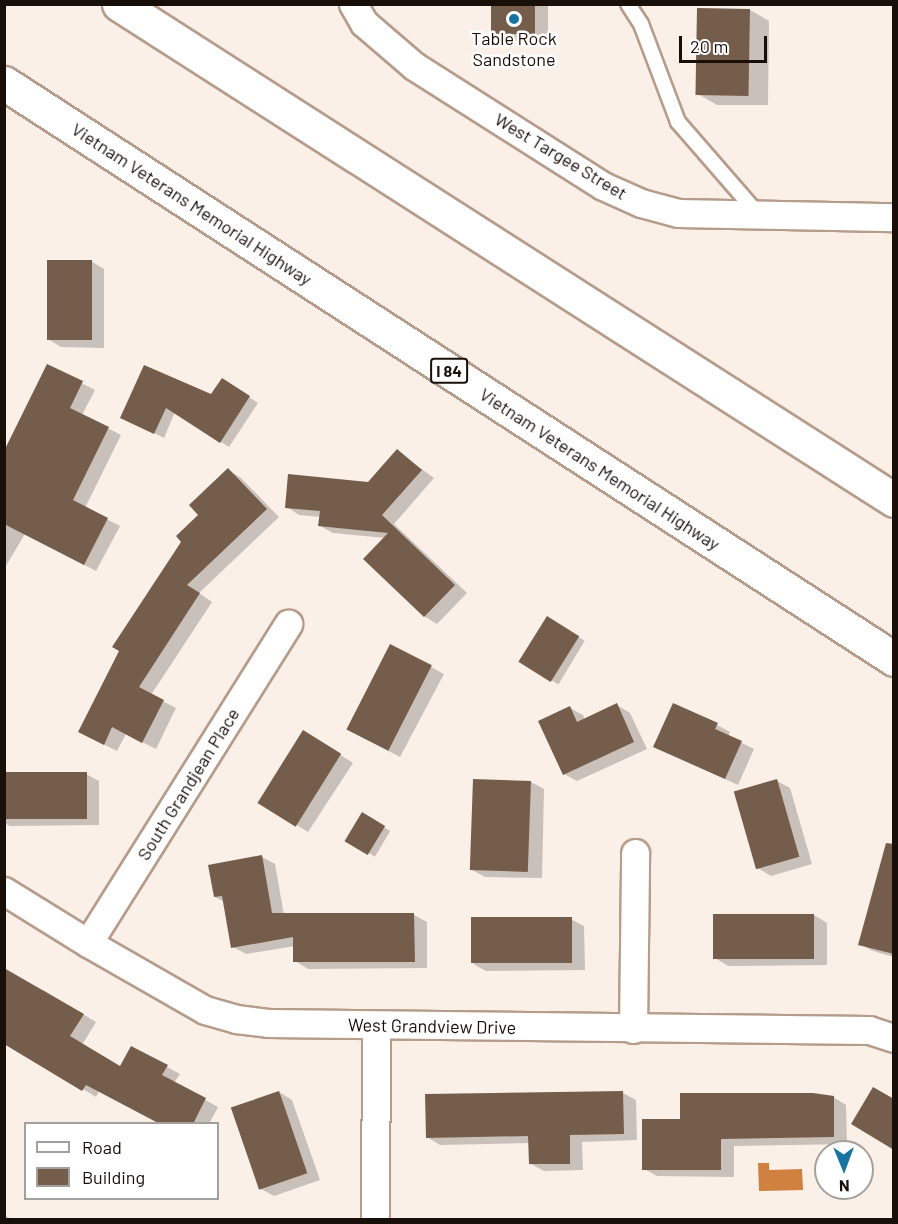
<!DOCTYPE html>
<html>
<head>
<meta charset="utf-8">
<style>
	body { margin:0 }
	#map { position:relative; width:898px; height:1224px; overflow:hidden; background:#fbf0e8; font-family:Barlow,sans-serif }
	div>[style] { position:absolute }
	.water>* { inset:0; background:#d0803f }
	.shadow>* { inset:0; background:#0003; transform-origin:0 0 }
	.building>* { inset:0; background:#755d4c; transform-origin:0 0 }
	.roads { filter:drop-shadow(2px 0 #b69c8a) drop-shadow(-2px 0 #b69c8a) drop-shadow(0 2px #b69c8a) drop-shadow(0 -2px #b69c8a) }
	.service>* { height:14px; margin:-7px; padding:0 7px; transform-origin:7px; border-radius:7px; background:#fff }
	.minor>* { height:27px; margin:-13.5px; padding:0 13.5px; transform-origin:13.5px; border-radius:13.5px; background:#fff }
	.motorway>* { height:33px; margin:-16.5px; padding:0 16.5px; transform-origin:16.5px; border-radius:16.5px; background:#fff }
	.dots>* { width:16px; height:16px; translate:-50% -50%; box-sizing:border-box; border:3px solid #fff; border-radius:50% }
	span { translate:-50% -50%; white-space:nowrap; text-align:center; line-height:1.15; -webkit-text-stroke:5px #fff; paint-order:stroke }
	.shield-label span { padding:2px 4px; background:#fff; border:2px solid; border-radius:4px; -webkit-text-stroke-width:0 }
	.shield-label { font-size:16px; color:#180f09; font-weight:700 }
	.poi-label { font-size:18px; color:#180f09 }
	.street-label { font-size:18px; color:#180f09 }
	.frame { position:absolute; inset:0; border:6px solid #180f09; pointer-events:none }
	.legend { position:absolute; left:24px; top:1122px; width:195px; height:78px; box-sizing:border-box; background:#fff; border:2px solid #a39f9d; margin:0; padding:8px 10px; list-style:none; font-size:18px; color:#180f09 }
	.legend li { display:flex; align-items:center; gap:12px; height:30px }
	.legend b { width:30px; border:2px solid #a39f9d }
	.north { position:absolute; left:814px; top:1140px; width:60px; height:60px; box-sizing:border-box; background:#fff; border:2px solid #a39f9d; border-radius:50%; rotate:179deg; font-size:16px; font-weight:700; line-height:24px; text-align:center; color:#180f09 }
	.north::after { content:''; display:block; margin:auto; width:21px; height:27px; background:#1774a2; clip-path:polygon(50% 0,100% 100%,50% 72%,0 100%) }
	.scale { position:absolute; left:679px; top:36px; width:88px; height:27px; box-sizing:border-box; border:3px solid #180f09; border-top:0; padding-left:8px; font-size:18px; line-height:21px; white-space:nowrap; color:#180f09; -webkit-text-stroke:4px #fff; paint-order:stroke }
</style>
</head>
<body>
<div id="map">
	<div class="water">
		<div style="clip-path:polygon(758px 1163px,769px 1163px,769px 1170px,802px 1169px,803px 1190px,759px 1191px)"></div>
	</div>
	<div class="shadow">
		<div style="clip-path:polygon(493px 4px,548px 4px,548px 40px,506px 41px,493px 34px)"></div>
		<div style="clip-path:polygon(750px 10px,769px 21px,768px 105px,717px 105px,698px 94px)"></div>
		<div style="clip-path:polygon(91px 261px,104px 269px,104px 348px,61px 347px,48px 339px)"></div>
		<div style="clip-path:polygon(48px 366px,95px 390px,82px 415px,121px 435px,85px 508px,120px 526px,96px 571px,25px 534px,4px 569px,4px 454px)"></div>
		<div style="clip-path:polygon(231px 385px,258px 403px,229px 447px,175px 412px,164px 438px,122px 417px,212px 396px)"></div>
		<div style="clip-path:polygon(397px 451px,434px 478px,394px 524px,467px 593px,437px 624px,424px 616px,385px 538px,333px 533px,320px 526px,321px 517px,299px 515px,287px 507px,369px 483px)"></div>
		<div style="clip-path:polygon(228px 470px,241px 478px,279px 517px,199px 593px,212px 602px,151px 695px,176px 708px,156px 749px,126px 734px,117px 751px,93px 739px,200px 515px)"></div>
		<div style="left:547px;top:618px;width:44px;height:51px;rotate:31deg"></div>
		<div style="clip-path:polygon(397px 649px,444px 674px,400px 757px,360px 736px)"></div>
		<div style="clip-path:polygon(617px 705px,630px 713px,647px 749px,577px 781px,564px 774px,570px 708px,583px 715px,585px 720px)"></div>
		<div style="clip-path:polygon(717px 725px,730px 732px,728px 736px,754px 749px,738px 785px,655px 747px)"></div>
		<div style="clip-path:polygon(317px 740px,353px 763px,308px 832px,259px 802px)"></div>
		<div style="clip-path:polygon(4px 774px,86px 774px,99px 781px,99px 825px,10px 826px,4px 823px)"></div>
		<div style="clip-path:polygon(777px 781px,790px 788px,812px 864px,771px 876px,758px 868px)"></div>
		<div style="clip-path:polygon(531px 782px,544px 789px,542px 878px,485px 877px,472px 870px)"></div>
		<div style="left:362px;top:814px;width:33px;height:30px;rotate:31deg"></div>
		<div style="clip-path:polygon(262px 857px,275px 864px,284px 915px,414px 915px,427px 922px,427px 968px,308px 969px,295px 961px,295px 946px,246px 954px,233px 947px,225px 902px,215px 897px)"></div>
		<div style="clip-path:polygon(894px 885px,894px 957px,873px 951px,860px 944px)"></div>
		<div style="clip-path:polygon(814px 915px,827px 923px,827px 965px,728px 966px,715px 958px)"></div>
		<div style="clip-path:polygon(571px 919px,584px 926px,585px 970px,486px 971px,473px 964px)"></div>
		<div style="clip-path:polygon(43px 990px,96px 1022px,82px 1045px,121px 1068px,167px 1067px,180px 1074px,174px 1083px,218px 1107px,209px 1124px,161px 1124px,99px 1091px,96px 1097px,10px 1045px)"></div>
		<div style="clip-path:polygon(279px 1092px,292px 1100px,320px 1180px,274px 1196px,261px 1189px)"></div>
		<div style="clip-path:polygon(623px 1093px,636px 1100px,637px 1140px,582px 1142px,583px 1170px,544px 1171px,531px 1164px,530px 1143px,440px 1145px,427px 1137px)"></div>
		<div style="clip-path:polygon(833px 1097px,846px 1105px,847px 1144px,734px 1146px,734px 1177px,657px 1176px,644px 1169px,681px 1121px)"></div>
		<div style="clip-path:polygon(4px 1215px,13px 1220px,4px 1220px)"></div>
	</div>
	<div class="building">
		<div style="left:491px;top:4px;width:44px;height:30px"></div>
		<div style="left:697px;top:8px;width:53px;height:87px;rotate:1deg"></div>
		<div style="left:47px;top:260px;width:45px;height:80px"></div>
		<div style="clip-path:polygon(47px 364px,83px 381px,70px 408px,109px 427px,73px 500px,108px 518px,84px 565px,4px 524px,4px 451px)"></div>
		<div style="clip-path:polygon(144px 365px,211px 394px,222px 378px,250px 396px,220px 443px,166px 408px,154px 434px,120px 418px)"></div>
		<div style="clip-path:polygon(397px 449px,422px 470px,382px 515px,455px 585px,424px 617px,363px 559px,388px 533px,318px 526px,320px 511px,285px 508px,288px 474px,368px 482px)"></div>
		<div style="clip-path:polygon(228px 468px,267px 509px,187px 585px,200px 593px,139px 687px,164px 700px,142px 743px,112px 727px,104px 745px,78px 732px,119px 651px,112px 647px,181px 542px,176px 536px,198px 515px,189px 505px)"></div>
		<div style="left:547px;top:616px;width:38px;height:54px;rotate:32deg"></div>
		<div style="left:390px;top:644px;width:47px;height:96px;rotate:27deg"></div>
		<div style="clip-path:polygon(617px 703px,634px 742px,563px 775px,538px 721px,570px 706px,577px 722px)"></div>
		<div style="clip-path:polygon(673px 703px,718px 723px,715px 729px,742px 741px,725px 779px,653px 747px)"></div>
		<div style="left:303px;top:730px;width:45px;height:86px;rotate:32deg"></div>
		<div style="left:87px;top:772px;width:47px;height:83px;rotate:90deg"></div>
		<div style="left:473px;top:779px;width:58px;height:91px;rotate:2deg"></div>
		<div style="left:777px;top:779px;width:81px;height:45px;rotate:74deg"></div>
		<div style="left:362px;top:812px;width:27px;height:34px;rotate:31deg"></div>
		<div style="clip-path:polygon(886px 843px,894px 844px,894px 954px,858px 945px)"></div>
		<div style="clip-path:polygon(262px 855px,272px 913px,414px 913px,415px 962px,293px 962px,293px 937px,231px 948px,222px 896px,214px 897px,208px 865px)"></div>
		<div style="left:713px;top:914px;width:101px;height:45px"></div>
		<div style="left:572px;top:917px;width:46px;height:101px;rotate:90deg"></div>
		<div style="clip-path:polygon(4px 968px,84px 1014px,70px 1036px,120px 1066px,131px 1046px,168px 1065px,162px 1075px,206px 1098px,193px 1124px,160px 1124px,86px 1085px,82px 1091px,4px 1044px)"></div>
		<div style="clip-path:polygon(873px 1087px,894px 1099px,894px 1150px,851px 1124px)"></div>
		<div style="left:279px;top:1091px;width:87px;height:51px;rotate:71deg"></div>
		<div style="clip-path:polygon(623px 1091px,624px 1134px,570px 1135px,570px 1164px,529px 1164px,528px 1136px,426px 1138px,425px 1094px)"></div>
		<div style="clip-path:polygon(680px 1093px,813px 1093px,834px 1096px,834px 1137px,721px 1139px,721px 1170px,642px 1170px,642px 1119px,680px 1119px)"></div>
	</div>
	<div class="roads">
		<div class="service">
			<div style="left:628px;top:4px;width:24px;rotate:57deg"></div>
			<div style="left:641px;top:24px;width:105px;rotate:69.3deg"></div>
			<div style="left:678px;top:122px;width:122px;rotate:49deg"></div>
		</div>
		<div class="minor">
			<div style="left:353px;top:4px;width:22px;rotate:60deg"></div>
			<div style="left:364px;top:23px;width:66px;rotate:40.7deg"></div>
			<div style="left:414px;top:66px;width:224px;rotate:32.4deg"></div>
			<div style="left:603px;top:186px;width:42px;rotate:24.1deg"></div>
			<div style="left:641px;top:203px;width:38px;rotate:15deg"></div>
			<div style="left:678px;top:213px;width:216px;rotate:1.1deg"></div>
			<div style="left:4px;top:891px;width:99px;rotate:31.8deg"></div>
			<div style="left:88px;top:943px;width:135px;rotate:29.8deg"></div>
			<div style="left:205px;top:1010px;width:32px;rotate:16deg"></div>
			<div style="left:236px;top:1019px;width:32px;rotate:7deg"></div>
			<div style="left:268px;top:1023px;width:601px;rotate:0.67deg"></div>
			<div style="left:869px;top:1030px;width:26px;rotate:18deg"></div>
			<div style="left:88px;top:943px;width:377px;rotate:-57.9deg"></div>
			<div style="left:633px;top:1029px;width:176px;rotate:-89.3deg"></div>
			<div style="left:375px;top:1220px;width:195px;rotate:-89.7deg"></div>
		</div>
		<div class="motorway">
			<div style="left:119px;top:4px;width:920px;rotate:32.62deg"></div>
			<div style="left:4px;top:83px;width:1060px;rotate:32.91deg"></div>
		</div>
	</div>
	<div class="dots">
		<div style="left:514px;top:19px;background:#1774a2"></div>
	</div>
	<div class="shield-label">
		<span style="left:449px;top:371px">I 84</span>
	</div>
	<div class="poi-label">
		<span style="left:514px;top:49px">Table Rock<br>Sandstone</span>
	</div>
	<div class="street-label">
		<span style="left:561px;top:156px;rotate:31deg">West Targee Street</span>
		<span style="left:192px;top:204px;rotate:33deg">Vietnam Veterans Memorial Highway</span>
		<span style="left:600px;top:469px;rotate:33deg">Vietnam Veterans Memorial Highway</span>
		<span style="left:188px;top:784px;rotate:-58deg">South Grandjean Place</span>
		<span style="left:432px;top:1026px;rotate:1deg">West Grandview Drive</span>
	</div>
	<div class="frame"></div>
	<ul class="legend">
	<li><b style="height:8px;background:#fff"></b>Road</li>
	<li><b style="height:16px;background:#755d4c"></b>Building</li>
	</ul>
	<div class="north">N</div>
	<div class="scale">20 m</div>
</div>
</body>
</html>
